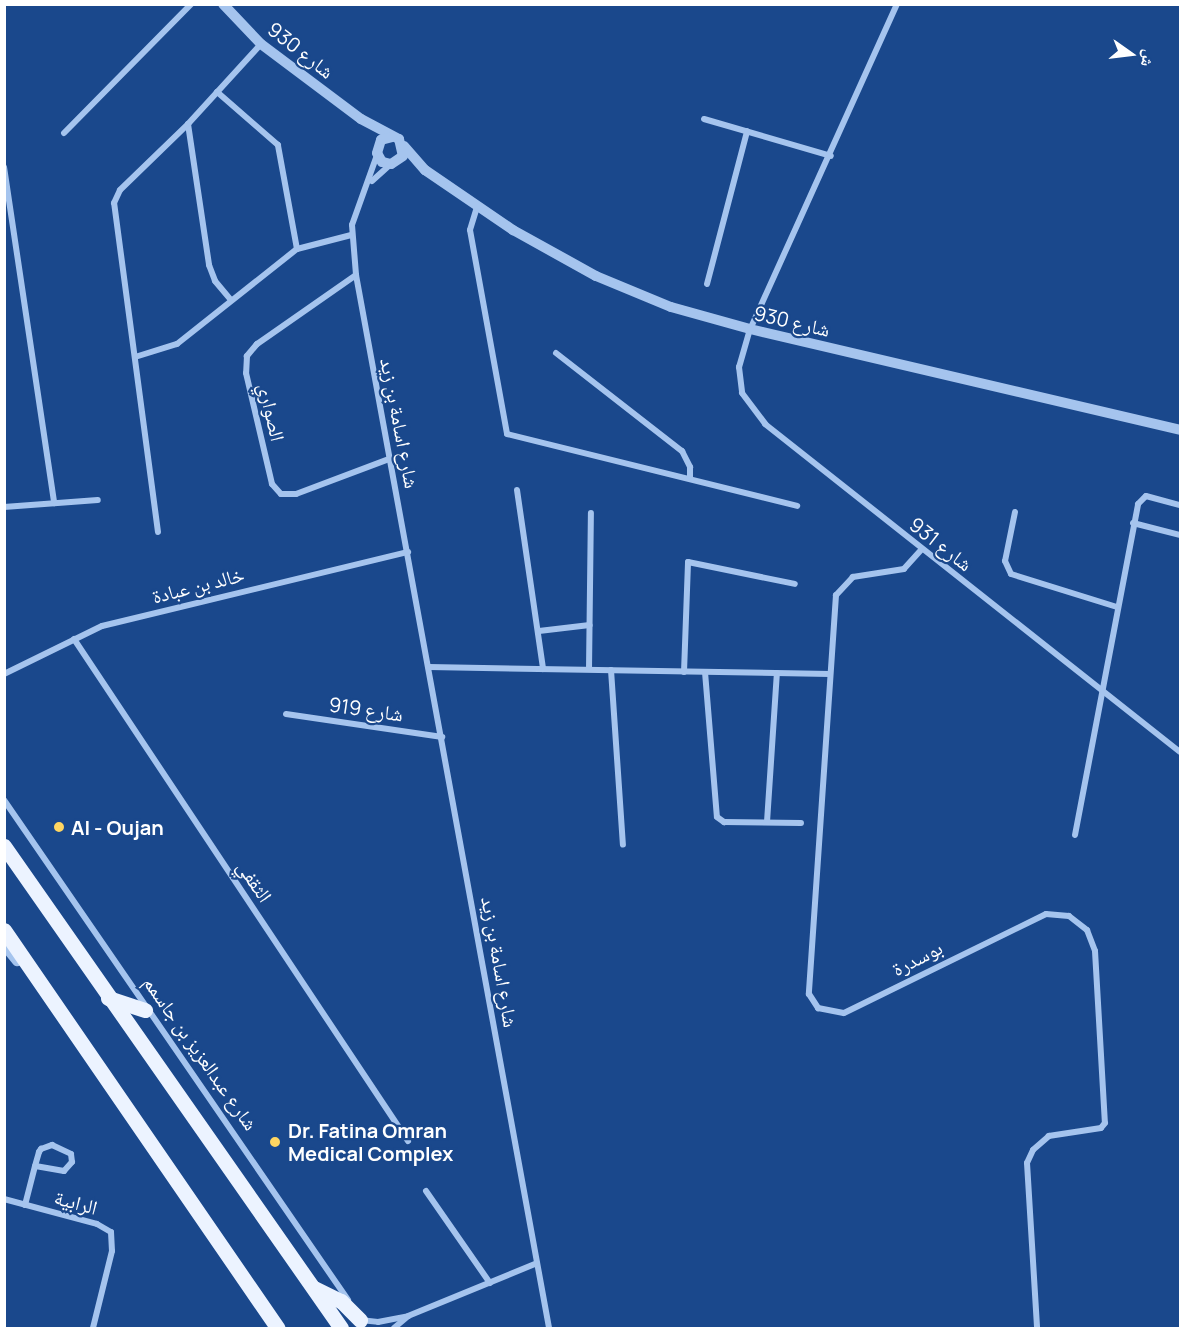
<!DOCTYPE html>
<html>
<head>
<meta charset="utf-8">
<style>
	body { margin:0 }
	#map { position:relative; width:1185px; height:1333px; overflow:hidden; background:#1a488c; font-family:Manrope,"Noto Naskh Arabic",sans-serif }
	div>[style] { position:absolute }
	.minor>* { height:6px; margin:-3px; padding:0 3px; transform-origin:3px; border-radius:3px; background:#a5c4ee }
	.tertiary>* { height:10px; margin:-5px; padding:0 5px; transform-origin:5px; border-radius:5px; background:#a5c4ee }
	.primary>* { height:15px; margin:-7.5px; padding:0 7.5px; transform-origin:7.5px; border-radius:7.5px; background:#ecf3ff }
	.dots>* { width:16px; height:16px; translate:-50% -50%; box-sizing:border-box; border:3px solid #1a488c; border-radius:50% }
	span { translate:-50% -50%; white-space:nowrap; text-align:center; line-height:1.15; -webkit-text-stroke:4.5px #1a488c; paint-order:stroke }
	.street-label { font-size:20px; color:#fff }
	.poi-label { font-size:20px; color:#fff; font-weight:700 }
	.left { translate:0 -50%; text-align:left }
	.frame { position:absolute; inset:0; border:6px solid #fff; pointer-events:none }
	.north { position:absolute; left:1101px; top:24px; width:60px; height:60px; -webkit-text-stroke:4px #1a488c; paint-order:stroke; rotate:104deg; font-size:16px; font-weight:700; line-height:24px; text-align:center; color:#fff }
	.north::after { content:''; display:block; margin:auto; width:21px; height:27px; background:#fff; clip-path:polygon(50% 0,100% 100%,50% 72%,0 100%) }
</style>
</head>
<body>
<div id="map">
	<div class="minor">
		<div style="left:897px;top:4px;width:357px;rotate:114.3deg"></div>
		<div style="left:750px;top:329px;width:40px;rotate:106deg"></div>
		<div style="left:739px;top:367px;width:26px;rotate:83deg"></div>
		<div style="left:742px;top:393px;width:39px;rotate:53deg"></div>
		<div style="left:765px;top:424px;width:529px;rotate:38.32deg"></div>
		<div style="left:704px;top:119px;width:132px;rotate:16.2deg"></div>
		<div style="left:188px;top:124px;width:143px;rotate:81.5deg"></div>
		<div style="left:209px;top:265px;width:17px;rotate:69deg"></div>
		<div style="left:215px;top:281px;width:23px;rotate:50deg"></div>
		<div style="left:64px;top:133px;width:181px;rotate:-45.4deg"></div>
		<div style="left:377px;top:155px;width:74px;rotate:109.7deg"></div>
		<div style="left:352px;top:225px;width:50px;rotate:85.4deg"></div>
		<div style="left:356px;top:275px;width:1071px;rotate:79.61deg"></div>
		<div style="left:4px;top:167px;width:340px;rotate:81.5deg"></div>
		<div style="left:372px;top:181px;width:25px;rotate:-42deg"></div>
		<div style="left:477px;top:207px;width:24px;rotate:107deg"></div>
		<div style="left:470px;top:230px;width:207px;rotate:79.7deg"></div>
		<div style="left:507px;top:434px;width:299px;rotate:13.9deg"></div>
		<div style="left:297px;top:249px;width:56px;rotate:-14.5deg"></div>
		<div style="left:356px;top:275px;width:121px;rotate:145.1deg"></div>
		<div style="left:257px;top:344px;width:16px;rotate:130deg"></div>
		<div style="left:247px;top:356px;width:17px;rotate:93deg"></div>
		<div style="left:246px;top:373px;width:114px;rotate:76.8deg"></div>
		<div style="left:272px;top:484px;width:13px;rotate:48deg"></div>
		<div style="left:281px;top:494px;width:15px"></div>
		<div style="left:296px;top:494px;width:99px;rotate:-20.6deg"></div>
		<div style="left:707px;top:284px;width:158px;rotate:-75.3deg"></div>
		<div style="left:556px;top:353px;width:160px;rotate:37.9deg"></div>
		<div style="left:682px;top:451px;width:18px;rotate:63deg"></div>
		<div style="left:690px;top:467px;width:11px;rotate:90deg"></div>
		<div style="left:135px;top:357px;width:44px;rotate:-17.2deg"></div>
		<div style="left:177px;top:344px;width:153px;rotate:-38.4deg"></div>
		<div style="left:297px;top:249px;width:106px;rotate:-100.4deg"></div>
		<div style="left:278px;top:145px;width:81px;rotate:-139deg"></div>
		<div style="left:517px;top:490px;width:181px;rotate:81.7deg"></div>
		<div style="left:4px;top:507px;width:94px;rotate:-4.3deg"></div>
		<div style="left:1015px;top:512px;width:50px;rotate:101.5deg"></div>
		<div style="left:1005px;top:561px;width:14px;rotate:65deg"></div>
		<div style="left:1011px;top:574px;width:111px;rotate:17.3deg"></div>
		<div style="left:1133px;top:523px;width:49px;rotate:14.3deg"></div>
		<div style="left:158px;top:532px;width:332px;rotate:-97.6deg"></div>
		<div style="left:114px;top:203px;width:14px;rotate:-65deg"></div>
		<div style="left:120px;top:190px;width:95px;rotate:-44.1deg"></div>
		<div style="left:188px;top:124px;width:108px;rotate:-47.6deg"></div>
		<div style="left:921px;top:550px;width:25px;rotate:132deg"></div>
		<div style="left:904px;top:569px;width:52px;rotate:171.1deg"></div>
		<div style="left:853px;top:577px;width:25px;rotate:133deg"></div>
		<div style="left:836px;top:595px;width:400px;rotate:93.9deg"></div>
		<div style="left:809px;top:994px;width:17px;rotate:57deg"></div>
		<div style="left:818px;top:1008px;width:26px;rotate:11deg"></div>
		<div style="left:844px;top:1013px;width:225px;rotate:-26.1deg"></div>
		<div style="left:1046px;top:914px;width:23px;rotate:5deg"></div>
		<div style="left:1069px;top:916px;width:23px;rotate:38deg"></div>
		<div style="left:1087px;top:930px;width:22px;rotate:69deg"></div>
		<div style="left:1095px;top:951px;width:172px;rotate:86.7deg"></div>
		<div style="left:1105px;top:1123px;width:6px;rotate:129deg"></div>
		<div style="left:1101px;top:1128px;width:53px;rotate:171.3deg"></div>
		<div style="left:1049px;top:1136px;width:21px;rotate:139deg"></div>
		<div style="left:1033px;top:1150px;width:14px;rotate:115deg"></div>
		<div style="left:1027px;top:1163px;width:165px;rotate:86.5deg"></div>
		<div style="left:539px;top:631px;width:51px;rotate:-6.7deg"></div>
		<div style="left:74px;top:639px;width:603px;rotate:56.36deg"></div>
		<div style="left:429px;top:667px;width:401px;rotate:1deg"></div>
		<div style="left:589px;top:669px;width:156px;rotate:-89.3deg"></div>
		<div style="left:611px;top:670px;width:175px;rotate:86.1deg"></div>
		<div style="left:684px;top:672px;width:110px;rotate:-87.9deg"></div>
		<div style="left:688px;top:562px;width:109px;rotate:11.6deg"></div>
		<div style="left:705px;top:672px;width:145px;rotate:85.3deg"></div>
		<div style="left:717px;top:817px;width:9px;rotate:36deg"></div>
		<div style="left:724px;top:822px;width:77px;rotate:0.7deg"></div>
		<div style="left:4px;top:674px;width:109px;rotate:-26.1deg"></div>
		<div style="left:102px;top:626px;width:315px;rotate:-13.6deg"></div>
		<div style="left:286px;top:714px;width:158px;rotate:8.4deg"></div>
		<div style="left:4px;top:800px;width:607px;rotate:55.47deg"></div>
		<div style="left:767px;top:822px;width:149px;rotate:-86.2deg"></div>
		<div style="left:1075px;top:835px;width:337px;rotate:-79.2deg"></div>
		<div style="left:1138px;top:504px;width:11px;rotate:-45deg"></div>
		<div style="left:1146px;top:496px;width:35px;rotate:15deg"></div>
		<div style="left:426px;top:1191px;width:112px;rotate:55.2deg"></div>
		<div style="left:4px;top:1199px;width:96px;rotate:15deg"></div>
		<div style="left:97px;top:1224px;width:16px;rotate:30deg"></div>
		<div style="left:111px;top:1232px;width:19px;rotate:87deg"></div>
		<div style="left:112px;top:1251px;width:79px;rotate:103.9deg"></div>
		<div style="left:25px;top:1205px;width:40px;rotate:-75.6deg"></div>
		<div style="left:35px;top:1166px;width:15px;rotate:-74deg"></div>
		<div style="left:39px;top:1152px;width:4px;rotate:-56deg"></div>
		<div style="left:41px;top:1149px;width:12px;rotate:-20deg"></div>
		<div style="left:52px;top:1145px;width:21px;rotate:25deg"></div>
		<div style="left:71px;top:1154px;width:8px;rotate:83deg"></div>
		<div style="left:72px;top:1162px;width:12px;rotate:132deg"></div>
		<div style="left:64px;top:1171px;width:29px;rotate:-170deg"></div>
		<div style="left:360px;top:1320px;width:18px;rotate:6deg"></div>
		<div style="left:378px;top:1322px;width:31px;rotate:-11deg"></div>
		<div style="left:408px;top:1316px;width:139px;rotate:-22.3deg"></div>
		<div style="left:394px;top:1328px;width:17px;rotate:-40deg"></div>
	</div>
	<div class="tertiary">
		<div style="left:223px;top:4px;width:55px;rotate:46.5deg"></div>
		<div style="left:261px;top:44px;width:125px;rotate:36.9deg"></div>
		<div style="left:361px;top:119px;width:43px;rotate:27.8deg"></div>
		<div style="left:399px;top:139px;width:17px;rotate:77deg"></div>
		<div style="left:403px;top:156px;width:14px;rotate:146deg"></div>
		<div style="left:391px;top:164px;width:9px;rotate:-167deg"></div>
		<div style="left:382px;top:162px;width:10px;rotate:-119deg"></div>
		<div style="left:377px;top:153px;width:14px;rotate:-73deg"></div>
		<div style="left:381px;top:140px;width:11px;rotate:-15deg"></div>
		<div style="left:404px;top:146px;width:32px;rotate:49deg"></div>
		<div style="left:425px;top:170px;width:107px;rotate:34.3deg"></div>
		<div style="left:513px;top:230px;width:95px;rotate:29deg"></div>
		<div style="left:596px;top:276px;width:81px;rotate:22.5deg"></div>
		<div style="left:671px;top:307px;width:82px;rotate:15.6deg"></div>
		<div style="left:750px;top:329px;width:442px;rotate:13.2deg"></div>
		<div style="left:4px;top:945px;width:21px;rotate:51deg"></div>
	</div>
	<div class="primary">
		<div style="left:4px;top:846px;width:588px;rotate:55.04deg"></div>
		<div style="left:4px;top:930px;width:483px;rotate:55.5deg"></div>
		<div style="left:108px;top:998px;width:39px;rotate:18deg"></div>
		<div style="left:314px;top:1288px;width:30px;rotate:26deg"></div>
		<div style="left:341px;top:1301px;width:27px;rotate:45deg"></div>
	</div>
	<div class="dots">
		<div style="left:59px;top:827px;background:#ffd662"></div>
		<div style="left:275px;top:1142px;background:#ffd662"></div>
	</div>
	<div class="street-label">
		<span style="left:301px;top:50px;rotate:38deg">شارع 930</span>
		<span style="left:792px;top:321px;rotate:13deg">شارع 930</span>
		<span style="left:272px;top:412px;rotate:77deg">الصواري</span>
		<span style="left:400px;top:423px;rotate:79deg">شارع اسامة بن زيد</span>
		<span style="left:941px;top:544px;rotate:38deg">شارع 931</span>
		<span style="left:198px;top:585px;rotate:-14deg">خالد بن عبادة</span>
		<span style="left:366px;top:709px;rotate:8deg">شارع 919</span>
		<span style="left:255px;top:881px;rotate:56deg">الثقفي</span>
		<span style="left:917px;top:958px;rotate:-27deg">بوسدرة</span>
		<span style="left:500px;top:962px;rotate:80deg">شارع اسامة بن زيد</span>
		<span style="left:201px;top:1053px;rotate:55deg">شارع عبدالعزيز بن جاسمم</span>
		<span style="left:76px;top:1202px;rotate:15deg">الرابية</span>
	</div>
	<div class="poi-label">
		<span class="left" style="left:71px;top:827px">Al - Oujan</span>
		<span class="left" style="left:288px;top:1142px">Dr. Fatina Omran<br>Medical Complex</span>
	</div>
	<div class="frame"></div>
	<div class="north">ش</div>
</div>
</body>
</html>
